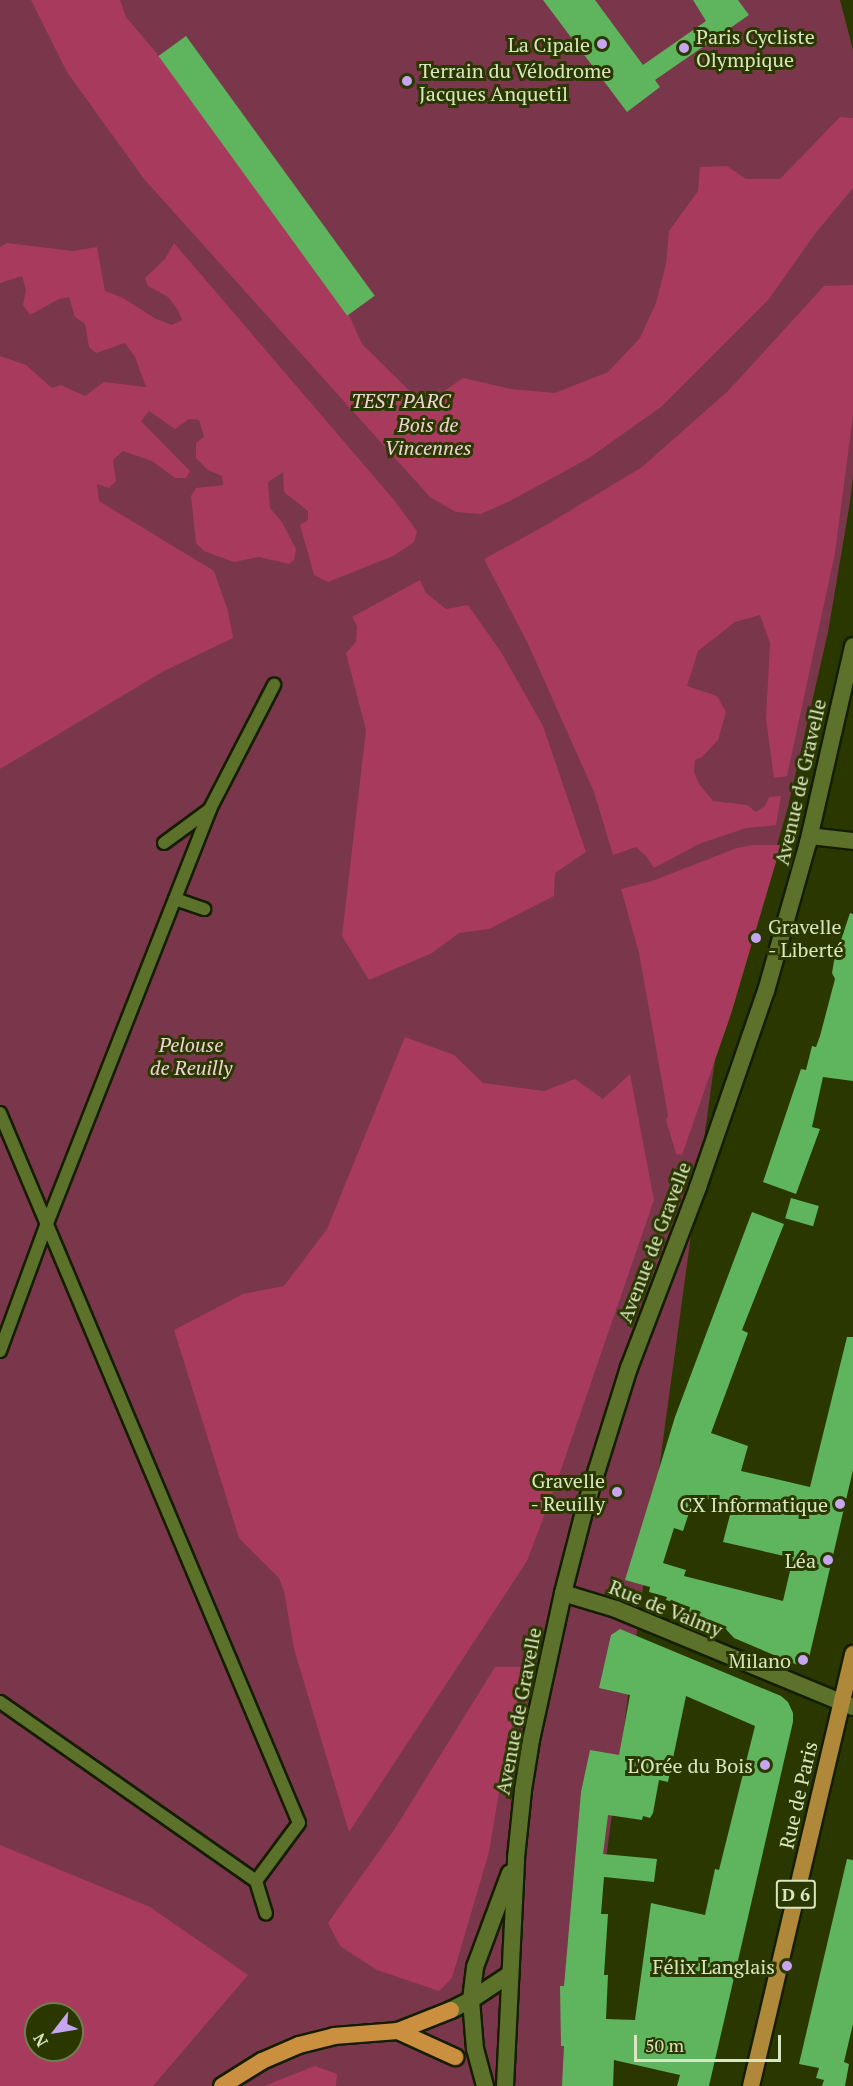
<!DOCTYPE html>
<html>
<head>
<meta charset="utf-8">
<style>
	body { margin:0 }
	#map { position:relative; width:853px; height:2086px; overflow:hidden; background:#2a3800; font-family:"PT Serif",serif }
	div>[style] { position:absolute }
	.green>* { inset:0; background:#7a364a }
	.forest>* { inset:0; background:#a83a5e }
	.building>* { inset:0; background:#5fb45e; transform-origin:0 0 }
	.roads { filter:drop-shadow(2px 0 #141d00) drop-shadow(-2px 0 #141d00) drop-shadow(0 2px #141d00) drop-shadow(0 -2px #141d00) }
	.pedestrian>* { height:12px; margin:-6px; padding:0 6px; transform-origin:6px; border-radius:6px; background:#5c712a }
	.minor>* { height:16px; margin:-8px; padding:0 8px; transform-origin:8px; border-radius:8px; background:#5c712a }
	.tertiary>* { height:16px; margin:-8px; padding:0 8px; transform-origin:8px; border-radius:8px; background:#5c712a }
	.primary>* { height:16px; margin:-8px; padding:0 8px; transform-origin:8px; border-radius:8px; background:#af883a }
	.trunk>* { height:16px; margin:-8px; padding:0 8px; transform-origin:8px; border-radius:8px; background:#ca9040 }
	.dots>* { width:16px; height:16px; translate:-50% -50%; box-sizing:border-box; border:3px solid #2a3800; border-radius:50% }
	span { translate:-50% -50%; white-space:nowrap; text-align:center; line-height:1.15; -webkit-text-stroke:6px #2a3800; paint-order:stroke }
	.shield-label span { padding:2px 4px; background:#2a3800; border:2px solid; border-radius:4px; -webkit-text-stroke-width:0 }
	.shield-label { font-size:18px; color:#d9e6c2; font-weight:700 }
	.poi-label { font-size:20px; color:#d9e6c2 }
	.left { translate:0 -50%; text-align:left }
	.right { translate:-100% -50%; text-align:right }
	.park-label { font-size:20px; color:#f1d2d9; font-style:italic }
	.street-label { font-size:20px; color:#d9e6c2 }
	.north { position:absolute; left:24px; top:2002px; width:60px; height:60px; box-sizing:border-box; background:#2a3800; border:2px solid #707e4e; border-radius:50%; rotate:239deg; font-size:16px; font-weight:700; line-height:24px; text-align:center; color:#d9e6c2 }
	.north::after { content:''; display:block; margin:auto; width:21px; height:27px; background:#c6a6f0; clip-path:polygon(50% 0,100% 100%,50% 72%,0 100%) }
	.scale { position:absolute; left:634px; top:2035px; width:147px; height:27px; box-sizing:border-box; border:3px solid #d9e6c2; border-top:0; padding-left:8px; font-size:18px; line-height:21px; white-space:nowrap; color:#d9e6c2; -webkit-text-stroke:4px #2a3800; paint-order:stroke }
</style>
</head>
<body>
<div id="map">
	<div class="green">
		<div style="clip-path:polygon(evenodd,0 0,840px 0,853px 50px,853px 476px,850px 502px,828px 632px,788px 807px,715px 1059px,575px 2086px,0 2086px,0 0,36px 2014px,72px 2014px,72px 2050px,36px 2050px,36px 2014px)"></div>
	</div>
	<div class="forest">
		<div style="clip-path:polygon(31px 0,120px 0,126px 17px,159px 56px,349px 315px,362px 344px,424px 405px,463px 378px,511px 389px,555px 393px,608px 372px,640px 338px,656px 303px,666px 264px,669px 231px,698px 191px,700px 167px,727px 166px,746px 179px,780px 179px,840px 117px,853px 118px,853px 188px,814px 235px,769px 299px,661px 407px,589px 458px,510px 501px,481px 514px,456px 512px,430px 497px,144px 179px,67px 72px)"></div>
		<div style="clip-path:polygon(7px 243px,73px 251px,97px 247px,105px 291px,123px 298px,156px 319px,172px 325px,182px 320px,178px 310px,168px 297px,148px 286px,145px 278px,165px 259px,174px 243px,394px 500px,417px 531px,414px 542px,393px 556px,328px 582px,314px 575px,300px 525px,308px 520px,308px 511px,284px 492px,283px 472px,268px 482px,270px 508px,282px 522px,296px 549px,294px 560px,289px 564px,259px 557px,234px 562px,204px 551px,196px 543px,191px 496px,196px 488px,223px 485px,222px 476px,208px 470px,196px 458px,196px 443px,204px 437px,199px 420px,189px 419px,175px 429px,149px 411px,141px 421px,190px 471px,186px 478px,175px 478px,152px 461px,123px 451px,113px 460px,116px 481px,109px 488px,97px 484px,99px 501px,214px 571px,228px 611px,233px 638px,164px 671px,0 769px,0 356px,26px 365px,52px 388px,61px 385px,85px 396px,104px 382px,146px 387px,135px 357px,125px 343px,96px 353px,89px 347px,85px 324px,75px 317px,69px 297px,59px 299px,30px 315px,23px 305px,26px 290px,22px 276px,0 283px,0 247px)"></div>
		<div style="clip-path:polygon(853px 285px,853px 415px,835px 553px,787px 776px,774px 778px,766px 719px,770px 643px,760px 615px,735px 622px,698px 651px,687px 686px,717px 696px,726px 712px,718px 740px,702px 757px,695px 760px,694px 772px,699px 784px,713px 801px,747px 805px,756px 812px,765px 806px,769px 797px,781px 796px,776px 825px,746px 828px,699px 844px,654px 868px,646px 856px,636px 847px,613px 855px,594px 792px,528px 644px,484px 559px,548px 524px,642px 467px,728px 391px,824px 286px)"></div>
		<div style="clip-path:polygon(420px 580px,426px 593px,446px 609px,468px 605px,501px 652px,543px 726px,586px 852px,555px 873px,554px 896px,489px 929px,459px 933px,432px 953px,369px 980px,342px 936px,366px 730px,346px 653px,356px 642px,357px 626px,352px 617px)"></div>
		<div style="clip-path:polygon(754px 845px,781px 845px,731px 1014px,682px 1155px,676px 1154px,666px 1120px,668px 1115px,639px 953px,621px 889px,652px 881px,737px 848px)"></div>
		<div style="clip-path:polygon(405px 1037px,454px 1055px,483px 1083px,544px 1091px,575px 1079px,603px 1099px,630px 1074px,654px 1200px,555px 1487px,527px 1561px,349px 1832px,294px 1649px,284px 1591px,279px 1578px,239px 1538px,174px 1330px,243px 1294px,284px 1286px,327px 1229px)"></div>
		<div style="clip-path:polygon(495px 1667px,525px 1667px,504px 1763px,489px 1852px,452px 1978px,439px 1991px,377px 1970px,340px 1946px,328px 1923px,394px 1830px)"></div>
		<div style="clip-path:polygon(evenodd,0 1845px,150px 1907px,248px 1975px,153px 2086px,0 2086px,0 1845px,36px 2014px,72px 2014px,72px 2050px,36px 2050px,36px 2014px)"></div>
		<div style="clip-path:polygon(315px 2066px,337px 2074px,336px 2086px,264px 2086px)"></div>
	</div>
	<div class="building">
		<div style="clip-path:polygon(543px 0,595px 0,643px 65px,706px 21px,693px 0,738px 0,749px 15px,655px 80px,660px 87px,627px 112px)"></div>
		<div style="left:186px;top:36px;width:321px;height:34px;rotate:54deg"></div>
		<div style="clip-path:polygon(850px 913px,853px 914px,853px 1081px,823px 1077px,812px 1127px,820px 1129px,796px 1194px,763px 1182px,801px 1069px,806px 1070px,812px 1046px,816px 1047px,820px 1036px,835px 979px,832px 973px,834px 961px)"></div>
		<div style="left:791px;top:1198px;width:29px;height:21px;rotate:16deg"></div>
		<div style="clip-path:polygon(evenodd,752px 1212px,784px 1224px,742px 1330px,748px 1333px,711px 1433px,748px 1446px,741px 1471px,810px 1487px,847px 1337px,853px 1337px,853px 1470px,808px 1662px,800px 1666px,734px 1638px,722px 1625px,688px 1616px,690px 1607px,666px 1600px,667px 1597px,649px 1592px,650px 1587px,625px 1580px,675px 1417px,752px 1212px,695px 1495px,732px 1507px,723px 1542px,793px 1558px,783px 1601px,684px 1576px,686px 1570px,663px 1563px,674px 1528px,683px 1531px,695px 1495px)"></div>
		<div style="clip-path:polygon(evenodd,620px 1629px,781px 1696px,788px 1702px,793px 1713px,793px 1722px,709px 2086px,677px 2086px,680px 2075px,614px 2060px,613px 2086px,562px 2086px,564px 2046px,561px 2046px,560px 1986px,564px 1986px,581px 1792px,590px 1750px,619px 1755px,630px 1695px,599px 1688px,611px 1635px,620px 1629px,686px 1696px,755px 1726px,719px 1870px,715px 1869px,705px 1915px,651px 1903px,635px 2020px,606px 2019px,608px 1975px,604px 1975px,608px 1914px,601px 1914px,604px 1877px,654px 1882px,657px 1859px,603px 1854px,608px 1815px,642px 1820px,643px 1816px,650px 1818px,653px 1813px,659px 1780px,668px 1782px,686px 1696px)"></div>
		<div style="clip-path:polygon(847px 1859px,853px 1860px,853px 2024px,844px 2062px,849px 2064px,845px 2086px,822px 2086px,824px 2080px,816px 2078px,819px 2068px,799px 2064px)"></div>
	</div>
	<div class="roads">
		<div class="pedestrian">
			<div style="left:164px;top:843px;width:56px;rotate:-36.3deg"></div>
			<div style="left:175px;top:899px;width:31px;rotate:19deg"></div>
			<div style="left:0;top:1113px;width:770px;rotate:67.16deg"></div>
			<div style="left:299px;top:1823px;width:72px;rotate:126.6deg"></div>
			<div style="left:256px;top:1881px;width:312px;rotate:-145deg"></div>
			<div style="left:0;top:1351px;width:133px;rotate:-69.8deg"></div>
			<div style="left:46px;top:1226px;width:448px;rotate:-68.5deg"></div>
			<div style="left:210px;top:809px;width:140px;rotate:-62.7deg"></div>
			<div style="left:256px;top:1881px;width:34px;rotate:73deg"></div>
		</div>
		<div class="minor">
			<div style="left:563px;top:1593px;width:55px;rotate:16.8deg"></div>
			<div style="left:616px;top:1609px;width:256px;rotate:22.5deg"></div>
		</div>
		<div class="tertiary">
			<div style="left:810px;top:836px;width:43px;rotate:6.6deg"></div>
			<div style="left:451px;top:2010px;width:22px;rotate:-27deg"></div>
			<div style="left:471px;top:2000px;width:47px;rotate:-33.7deg"></div>
			<div style="left:485px;top:2086px;width:38px;rotate:-105deg"></div>
			<div style="left:475px;top:2049px;width:49px;rotate:-94.7deg"></div>
			<div style="left:471px;top:2000px;width:33px;rotate:-83deg"></div>
			<div style="left:475px;top:1967px;width:100px;rotate:-69.6deg"></div>
			<div style="left:505px;top:2086px;width:228px;rotate:-87.2deg"></div>
			<div style="left:516px;top:1858px;width:68px;rotate:-84.1deg"></div>
			<div style="left:523px;top:1790px;width:51px;rotate:-80.9deg"></div>
			<div style="left:531px;top:1740px;width:150px;rotate:-77.7deg"></div>
			<div style="left:563px;top:1593px;width:88px;rotate:-75.5deg"></div>
			<div style="left:585px;top:1508px;width:147px;rotate:-72.6deg"></div>
			<div style="left:629px;top:1368px;width:194px;rotate:-69.1deg"></div>
			<div style="left:698px;top:1187px;width:207px;rotate:-70.9deg"></div>
			<div style="left:766px;top:991px;width:154px;rotate:-74.2deg"></div>
			<div style="left:808px;top:843px;width:202px;rotate:-77.1deg"></div>
		</div>
		<div class="primary">
			<div style="left:751px;top:2086px;width:444px;rotate:-76.7deg"></div>
		</div>
		<div class="trunk">
			<div style="left:398px;top:2031px;width:63px;rotate:24.5deg"></div>
			<div style="left:222px;top:2086px;width:47px;rotate:-32deg"></div>
			<div style="left:262px;top:2061px;width:40px;rotate:-23.4deg"></div>
			<div style="left:299px;top:2045px;width:36px;rotate:-14deg"></div>
			<div style="left:334px;top:2036px;width:64px;rotate:-4.5deg"></div>
			<div style="left:398px;top:2031px;width:57px;rotate:-21.6deg"></div>
		</div>
	</div>
	<div class="dots">
		<div style="left:602px;top:44px;background:#c6a6f0"></div>
		<div style="left:684px;top:48px;background:#c6a6f0"></div>
		<div style="left:407px;top:81px;background:#c6a6f0"></div>
		<div style="left:756px;top:938px;background:#c6a6f0"></div>
		<div style="left:617px;top:1492px;background:#c6a6f0"></div>
		<div style="left:840px;top:1504px;background:#c6a6f0"></div>
		<div style="left:828px;top:1560px;background:#c6a6f0"></div>
		<div style="left:803px;top:1660px;background:#c6a6f0"></div>
		<div style="left:765px;top:1765px;background:#c6a6f0"></div>
		<div style="left:787px;top:1966px;background:#c6a6f0"></div>
	</div>
	<div class="shield-label">
		<span style="left:796px;top:1894px">D 6</span>
	</div>
	<div class="poi-label">
		<span class="left" style="left:696px;top:48px">Paris Cycliste<br>Olympique</span>
		<span class="right" style="left:590px;top:44px">La Cipale</span>
		<span class="left" style="left:419px;top:82px">Terrain du Vélodrome<br>Jacques Anquetil</span>
		<span class="left" style="left:768px;top:938px">Gravelle<br>- Liberté</span>
		<span class="right" style="left:605px;top:1492px">Gravelle<br>- Reuilly</span>
		<span class="right" style="left:828px;top:1504px">CX Informatique</span>
		<span class="right" style="left:816px;top:1560px">Léa</span>
		<span class="right" style="left:791px;top:1660px">Milano</span>
		<span class="right" style="left:753px;top:1765px">L'Orée du Bois</span>
		<span class="right" style="left:775px;top:1966px">Félix Langlais</span>
	</div>
	<div class="park-label">
		<span style="left:401px;top:400px">TEST PARC</span>
		<span style="left:428px;top:436px">Bois de<br>Vincennes</span>
		<span style="left:191px;top:1056px">Pelouse<br>de Reuilly</span>
	</div>
	<div class="street-label">
		<span style="left:800px;top:782px;rotate:-77deg">Avenue de Gravelle</span>
		<span style="left:654px;top:1242px;rotate:-69deg">Avenue de Gravelle</span>
		<span style="left:666px;top:1608px;rotate:22deg">Rue de Valmy</span>
		<span style="left:518px;top:1711px;rotate:-79deg">Avenue de Gravelle</span>
		<span style="left:798px;top:1795px;rotate:-77deg">Rue de Paris</span>
	</div>
	<div class="north">N</div>
	<div class="scale">50 m</div>
</div>
</body>
</html>
